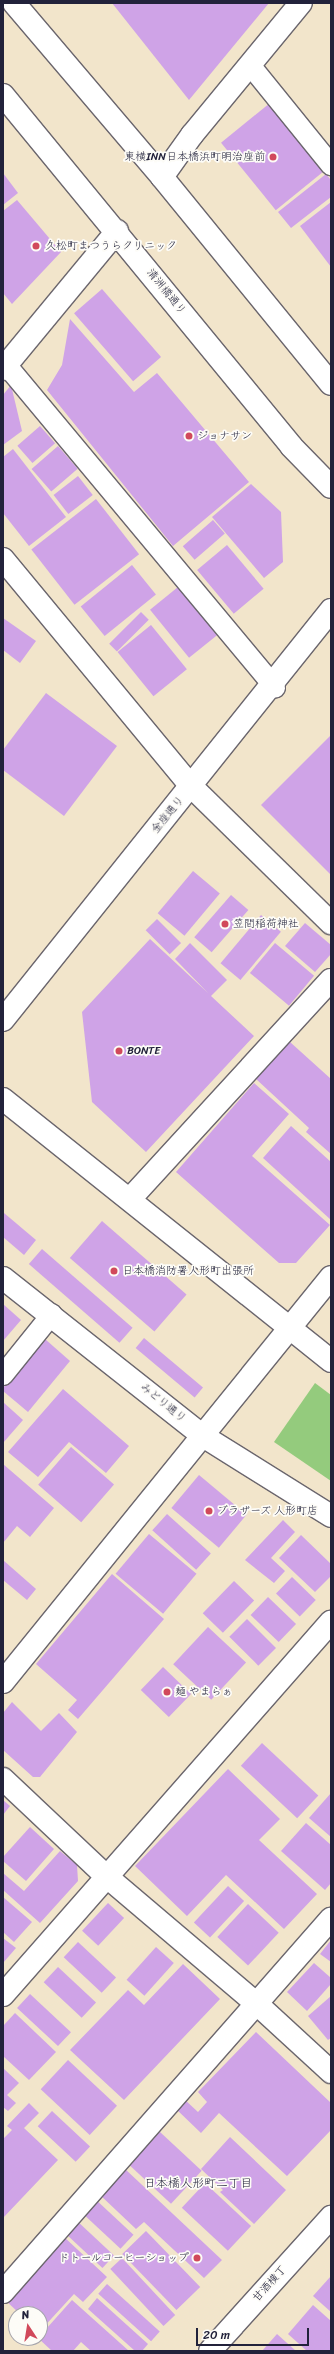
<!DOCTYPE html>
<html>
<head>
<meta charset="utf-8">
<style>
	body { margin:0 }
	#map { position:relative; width:334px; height:2354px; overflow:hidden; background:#f2e5cb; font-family:Sriracha,"Klee One",sans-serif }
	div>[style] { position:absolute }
	.green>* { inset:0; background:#94cb7d }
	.building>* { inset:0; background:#cfa3e7; transform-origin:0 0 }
	.roads { filter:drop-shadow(1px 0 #6b666d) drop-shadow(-1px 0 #6b666d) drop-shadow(0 1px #6b666d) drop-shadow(0 -1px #6b666d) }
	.service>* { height:20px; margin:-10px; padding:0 10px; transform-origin:10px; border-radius:10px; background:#fff }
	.minor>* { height:22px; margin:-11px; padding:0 11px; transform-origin:11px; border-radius:11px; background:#fff }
	.tertiary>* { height:22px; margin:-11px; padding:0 11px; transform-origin:11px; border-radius:11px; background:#fff }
	.dots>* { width:11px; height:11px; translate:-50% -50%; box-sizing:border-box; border:2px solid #fdfcf7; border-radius:50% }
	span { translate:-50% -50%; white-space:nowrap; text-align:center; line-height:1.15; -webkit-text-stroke:3.5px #fdfcf7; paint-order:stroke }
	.poi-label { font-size:11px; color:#22223b }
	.right { translate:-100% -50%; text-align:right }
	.left { translate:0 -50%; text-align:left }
	.street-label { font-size:11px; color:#22223b }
	.neighbourhood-label { font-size:12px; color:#22223b }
	.frame { position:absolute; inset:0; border:4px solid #22223b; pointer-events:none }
	.north { position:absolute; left:8px; top:2306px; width:40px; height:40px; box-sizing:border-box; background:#fdfcf7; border:1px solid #a5a5ac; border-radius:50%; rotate:348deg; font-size:11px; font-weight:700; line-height:16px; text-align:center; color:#22223b }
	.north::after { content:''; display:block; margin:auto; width:14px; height:18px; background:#d1495b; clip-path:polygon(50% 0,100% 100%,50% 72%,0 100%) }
	.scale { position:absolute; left:196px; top:2328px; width:113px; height:18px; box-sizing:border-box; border:2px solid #22223b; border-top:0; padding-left:5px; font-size:12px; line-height:14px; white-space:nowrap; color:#22223b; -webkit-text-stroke:3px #fdfcf7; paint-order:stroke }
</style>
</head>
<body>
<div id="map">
	<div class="green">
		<div style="clip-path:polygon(315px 1383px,331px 1395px,331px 1481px,274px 1442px)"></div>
	</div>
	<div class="building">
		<div style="clip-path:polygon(112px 3px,269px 3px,189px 100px)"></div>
		<div style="left:270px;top:103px;width:87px;height:63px;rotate:51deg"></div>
		<div style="clip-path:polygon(3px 173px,18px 193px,3px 205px)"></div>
		<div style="clip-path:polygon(326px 174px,331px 180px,331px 197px,291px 228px,278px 212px)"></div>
		<div style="clip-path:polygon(17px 200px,61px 252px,12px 304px,3px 293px,3px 211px)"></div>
		<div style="clip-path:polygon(331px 202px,331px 267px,300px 226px)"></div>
		<div style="left:102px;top:289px;width:90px;height:37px;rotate:49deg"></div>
		<div style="clip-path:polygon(70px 319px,134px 392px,157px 373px,249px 482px,173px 546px,47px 390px,62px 365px)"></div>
		<div style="clip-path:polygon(11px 385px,22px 431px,3px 445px,3px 395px)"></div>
		<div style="left:40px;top:426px;width:23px;height:30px;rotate:49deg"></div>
		<div style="left:58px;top:446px;width:30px;height:35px;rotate:49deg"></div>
		<div style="clip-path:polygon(13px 449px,66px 517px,29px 546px,3px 513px,3px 457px)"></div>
		<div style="left:78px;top:476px;width:24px;height:31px;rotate:52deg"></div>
		<div style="clip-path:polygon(251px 484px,281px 512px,283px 562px,264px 578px,212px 517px)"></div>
		<div style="left:96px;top:499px;width:70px;height:82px;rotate:52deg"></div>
		<div style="left:213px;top:520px;width:18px;height:40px;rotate:49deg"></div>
		<div style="left:227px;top:545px;width:57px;height:39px;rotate:50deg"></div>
		<div style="left:132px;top:565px;width:38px;height:66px;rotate:51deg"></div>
		<div style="left:178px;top:587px;width:62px;height:36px;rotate:51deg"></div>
		<div style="left:141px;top:612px;width:11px;height:45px;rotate:45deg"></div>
		<div style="clip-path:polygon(3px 618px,36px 641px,20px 663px,3px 650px)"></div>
		<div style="left:151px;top:625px;width:57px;height:43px;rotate:51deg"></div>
		<div style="clip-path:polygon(46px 693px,117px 746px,64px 816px,3px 770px,3px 750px)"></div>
		<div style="clip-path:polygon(331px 735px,331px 875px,261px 805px)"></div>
		<div style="left:193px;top:871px;width:35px;height:55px;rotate:40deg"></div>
		<div style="left:231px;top:895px;width:23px;height:56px;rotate:41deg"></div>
		<div style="left:261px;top:915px;width:26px;height:63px;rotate:40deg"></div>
		<div style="left:157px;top:919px;width:34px;height:16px;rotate:45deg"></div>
		<div style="clip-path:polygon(305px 923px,331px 945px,331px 954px,315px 972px,285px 946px)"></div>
		<div style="clip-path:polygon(150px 939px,208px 993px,175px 959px,190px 943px,227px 980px,211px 996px,254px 1036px,146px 1152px,92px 1102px,82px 1012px)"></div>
		<div style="left:275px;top:943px;width:51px;height:39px;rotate:40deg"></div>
		<div style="clip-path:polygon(290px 1042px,331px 1079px,331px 1154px,306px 1132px,309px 1128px,256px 1079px)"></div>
		<div style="clip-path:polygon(254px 1083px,289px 1114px,252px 1156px,330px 1225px,296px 1263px,279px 1263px,176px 1172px)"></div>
		<div style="clip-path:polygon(291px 1126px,331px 1162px,331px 1220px,263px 1158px)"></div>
		<div style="clip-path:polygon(4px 1213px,36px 1240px,24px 1255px,3px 1237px)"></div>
		<div style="left:102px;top:1221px;width:112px;height:49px;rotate:41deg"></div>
		<div style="left:42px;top:1249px;width:120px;height:20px;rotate:41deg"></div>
		<div style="clip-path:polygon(3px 1304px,21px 1320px,3px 1341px)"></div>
		<div style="left:144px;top:1338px;width:77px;height:13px;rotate:40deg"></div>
		<div style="clip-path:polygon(45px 1339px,70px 1361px,28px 1412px,3px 1391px,3px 1388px)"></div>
		<div style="clip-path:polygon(63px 1389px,129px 1446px,106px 1473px,69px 1442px,38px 1477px,8px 1452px)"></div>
		<div style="clip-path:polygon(3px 1402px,23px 1420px,3px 1443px)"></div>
		<div style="left:71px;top:1447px;width:57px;height:50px;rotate:41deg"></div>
		<div style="clip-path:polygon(3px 1464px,54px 1508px,30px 1537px,17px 1526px,3px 1543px)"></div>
		<div style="left:199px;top:1475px;width:62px;height:43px;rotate:40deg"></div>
		<div style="left:167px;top:1514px;width:59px;height:22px;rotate:42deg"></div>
		<div style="clip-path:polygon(283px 1520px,295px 1532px,271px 1558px,285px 1571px,274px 1583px,245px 1560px)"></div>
		<div style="left:149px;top:1534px;width:62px;height:52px;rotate:40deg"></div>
		<div style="clip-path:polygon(301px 1535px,331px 1564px,331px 1576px,315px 1592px,279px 1558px)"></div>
		<div style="clip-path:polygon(3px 1560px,36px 1589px,27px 1600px,3px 1580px)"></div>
		<div style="clip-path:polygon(112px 1574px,164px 1619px,78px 1719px,68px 1710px,77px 1700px,36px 1664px)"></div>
		<div style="left:292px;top:1577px;width:33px;height:23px;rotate:44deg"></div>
		<div style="left:234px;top:1581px;width:28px;height:45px;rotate:44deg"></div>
		<div style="left:268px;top:1597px;width:39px;height:25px;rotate:44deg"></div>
		<div style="left:247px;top:1619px;width:41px;height:25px;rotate:45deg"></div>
		<div style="left:208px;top:1627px;width:52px;height:51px;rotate:43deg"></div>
		<div style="left:163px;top:1667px;width:39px;height:32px;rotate:44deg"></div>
		<div style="clip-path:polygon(12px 1702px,41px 1731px,59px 1713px,77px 1732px,40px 1777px,33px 1777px,3px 1750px,3px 1713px)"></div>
		<div style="left:262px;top:1743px;width:77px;height:31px;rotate:43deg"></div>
		<div style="clip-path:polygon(228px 1769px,280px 1819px,259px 1840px,317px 1894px,284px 1929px,226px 1875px,187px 1916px,135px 1866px)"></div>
		<div style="clip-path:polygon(331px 1793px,331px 1837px,309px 1818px)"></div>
		<div style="clip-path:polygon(3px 1800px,10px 1806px,3px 1815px)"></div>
		<div style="clip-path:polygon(306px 1823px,331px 1845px,331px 1883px,325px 1890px,281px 1851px)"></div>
		<div style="clip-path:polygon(30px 1827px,54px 1849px,26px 1881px,3px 1861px,3px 1857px)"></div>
		<div style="clip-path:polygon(60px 1851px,77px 1865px,78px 1881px,40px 1923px,3px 1890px,3px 1873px,24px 1891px)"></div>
		<div style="left:228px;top:1886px;width:22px;height:50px;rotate:43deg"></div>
		<div style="clip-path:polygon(3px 1897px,32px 1922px,14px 1942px,3px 1932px)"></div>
		<div style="left:108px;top:1903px;width:22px;height:38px;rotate:43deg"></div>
		<div style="left:248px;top:1904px;width:42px;height:45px;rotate:43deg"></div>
		<div style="clip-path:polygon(3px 1938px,16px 1948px,3px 1963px)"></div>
		<div style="clip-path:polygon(331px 1940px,331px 1962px,320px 1954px)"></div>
		<div style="left:78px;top:1942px;width:52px;height:21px;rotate:43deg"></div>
		<div style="left:156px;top:1947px;width:24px;height:44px;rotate:42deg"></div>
		<div style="clip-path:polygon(314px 1963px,331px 1978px,331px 1984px,307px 2011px,287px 1992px)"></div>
		<div style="clip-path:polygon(183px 1964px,220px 1999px,124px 2100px,70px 2050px,128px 1990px,144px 2005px)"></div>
		<div style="left:58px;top:1967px;width:52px;height:21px;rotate:43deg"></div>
		<div style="left:30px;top:1994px;width:56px;height:19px;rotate:43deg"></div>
		<div style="clip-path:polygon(331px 1996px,331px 2038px,328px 2040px,308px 2016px)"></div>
		<div style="clip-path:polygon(15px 2013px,56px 2052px,29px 2080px,3px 2056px,3px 2026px)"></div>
		<div style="clip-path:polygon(256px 2032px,331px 2103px,331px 2130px,287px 2176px,219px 2113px,201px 2133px,175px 2108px,184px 2099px,198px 2112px,207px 2102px,198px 2092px)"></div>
		<div style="left:68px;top:2060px;width:67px;height:40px;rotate:43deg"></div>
		<div style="clip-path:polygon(3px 2068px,19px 2083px,7px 2095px,16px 2103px,8px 2111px,3px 2107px)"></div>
		<div style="clip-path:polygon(29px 2103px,39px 2113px,24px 2128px,58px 2160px,3px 2218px,3px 2139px,12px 2130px,7px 2126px)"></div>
		<div style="left:52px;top:2111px;width:52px;height:21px;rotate:43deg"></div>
		<div style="left:160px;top:2132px;width:57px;height:45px;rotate:43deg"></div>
		<div style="clip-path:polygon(230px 2137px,286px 2190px,254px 2224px,220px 2192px,223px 2190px,201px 2169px)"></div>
		<div style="clip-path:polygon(124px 2168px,222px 2260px,204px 2278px,144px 2222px,136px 2229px,99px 2194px)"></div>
		<div style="left:205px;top:2183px;width:63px;height:34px;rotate:43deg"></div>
		<div style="left:94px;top:2198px;width:54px;height:19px;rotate:43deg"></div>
		<div style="left:76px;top:2220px;width:52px;height:17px;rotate:43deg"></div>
		<div style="left:146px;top:2231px;width:78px;height:33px;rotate:46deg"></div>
		<div style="clip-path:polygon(63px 2236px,107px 2277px,83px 2302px,74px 2294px,40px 2331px,40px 2314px,20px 2314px,4px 2299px)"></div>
		<div style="left:122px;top:2258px;width:78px;height:16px;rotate:47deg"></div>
		<div style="clip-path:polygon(331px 2276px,331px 2312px,313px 2296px)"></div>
		<div style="left:107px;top:2284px;width:71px;height:13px;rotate:42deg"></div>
		<div style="clip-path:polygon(97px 2298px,148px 2344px,142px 2351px,135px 2351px,88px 2309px)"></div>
		<div style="clip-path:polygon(72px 2300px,129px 2351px,91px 2351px,81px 2342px,73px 2351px,52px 2351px,38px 2338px)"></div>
		<div style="clip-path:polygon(313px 2305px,331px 2321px,331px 2351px,307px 2351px,288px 2334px)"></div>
		<div style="clip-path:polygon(277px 2334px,296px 2351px,262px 2351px)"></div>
	</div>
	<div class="roads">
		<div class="service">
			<div style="left:250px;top:65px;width:129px;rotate:51deg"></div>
			<div style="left:3px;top:361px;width:425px;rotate:50.2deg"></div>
			<div style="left:3px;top:1375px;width:78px;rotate:-51.2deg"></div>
		</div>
		<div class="minor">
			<div style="left:162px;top:177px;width:52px;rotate:-54.5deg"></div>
			<div style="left:192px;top:135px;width:171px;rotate:-50.5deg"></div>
			<div style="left:3px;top:369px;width:179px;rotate:-50.4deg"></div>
			<div style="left:3px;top:559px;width:295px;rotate:50.4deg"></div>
			<div style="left:191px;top:786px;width:196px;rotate:44.4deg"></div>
			<div style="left:130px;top:1199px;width:297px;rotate:-47.5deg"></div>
			<div style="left:3px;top:1278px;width:255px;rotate:38.3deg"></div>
			<div style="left:203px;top:1436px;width:151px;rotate:32deg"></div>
			<div style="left:3px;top:1682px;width:521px;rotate:-51deg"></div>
			<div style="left:3px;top:1779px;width:141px;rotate:43.3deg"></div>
			<div style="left:106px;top:1876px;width:197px;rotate:40.3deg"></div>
			<div style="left:256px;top:2003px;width:102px;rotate:42.6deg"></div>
			<div style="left:3px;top:1995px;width:497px;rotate:-48.7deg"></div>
			<div style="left:3px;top:2292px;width:497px;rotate:-48.7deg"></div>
			<div style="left:210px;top:2351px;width:181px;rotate:-47.9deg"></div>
		</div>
		<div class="tertiary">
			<div style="left:14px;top:3px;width:228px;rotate:49.6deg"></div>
			<div style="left:162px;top:177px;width:267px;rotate:50.8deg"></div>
			<div style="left:3px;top:95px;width:454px;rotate:50.6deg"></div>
			<div style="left:291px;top:446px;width:57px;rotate:45.7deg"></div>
			<div style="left:3px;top:1020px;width:525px;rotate:-51.34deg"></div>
			<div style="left:3px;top:1099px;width:420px;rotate:38.6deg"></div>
		</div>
	</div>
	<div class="dots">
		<div style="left:273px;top:157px;background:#d1495b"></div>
		<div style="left:36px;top:246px;background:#d1495b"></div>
		<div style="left:189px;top:436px;background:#d1495b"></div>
		<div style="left:225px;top:924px;background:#d1495b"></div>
		<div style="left:119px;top:1051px;background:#d1495b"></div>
		<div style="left:114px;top:1271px;background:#d1495b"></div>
		<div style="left:209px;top:1511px;background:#d1495b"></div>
		<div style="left:167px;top:1692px;background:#d1495b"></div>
		<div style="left:197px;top:2258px;background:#d1495b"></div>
	</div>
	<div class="poi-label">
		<span class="right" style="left:265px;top:157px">東横INN日本橋浜町明治座前</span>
		<span class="left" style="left:45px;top:246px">久松町まつうらクリニック</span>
		<span class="left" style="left:197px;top:436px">ジョナサン</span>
		<span class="left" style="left:233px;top:924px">笠間稲荷神社</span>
		<span class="left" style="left:127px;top:1051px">BONTE</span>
		<span class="left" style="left:122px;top:1271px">日本橋消防署人形町出張所</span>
		<span class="left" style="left:217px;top:1511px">ブラザーズ 人形町店</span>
		<span class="left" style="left:175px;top:1692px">麺 やまらぁ</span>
		<span class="right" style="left:189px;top:2258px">ドトールコーヒーショップ</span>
	</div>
	<div class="street-label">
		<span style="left:166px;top:292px;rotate:51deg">清洲橋通り</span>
		<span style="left:168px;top:815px;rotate:-51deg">金座通り</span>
		<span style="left:163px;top:1403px;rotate:39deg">みどり通り</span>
		<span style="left:270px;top:2284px;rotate:-48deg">甘酒横丁</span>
	</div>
	<div class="neighbourhood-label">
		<span style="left:198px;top:2184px">日本橋人形町二丁目</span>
	</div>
	<div class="frame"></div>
	<div class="north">N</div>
	<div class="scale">20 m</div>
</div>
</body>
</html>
